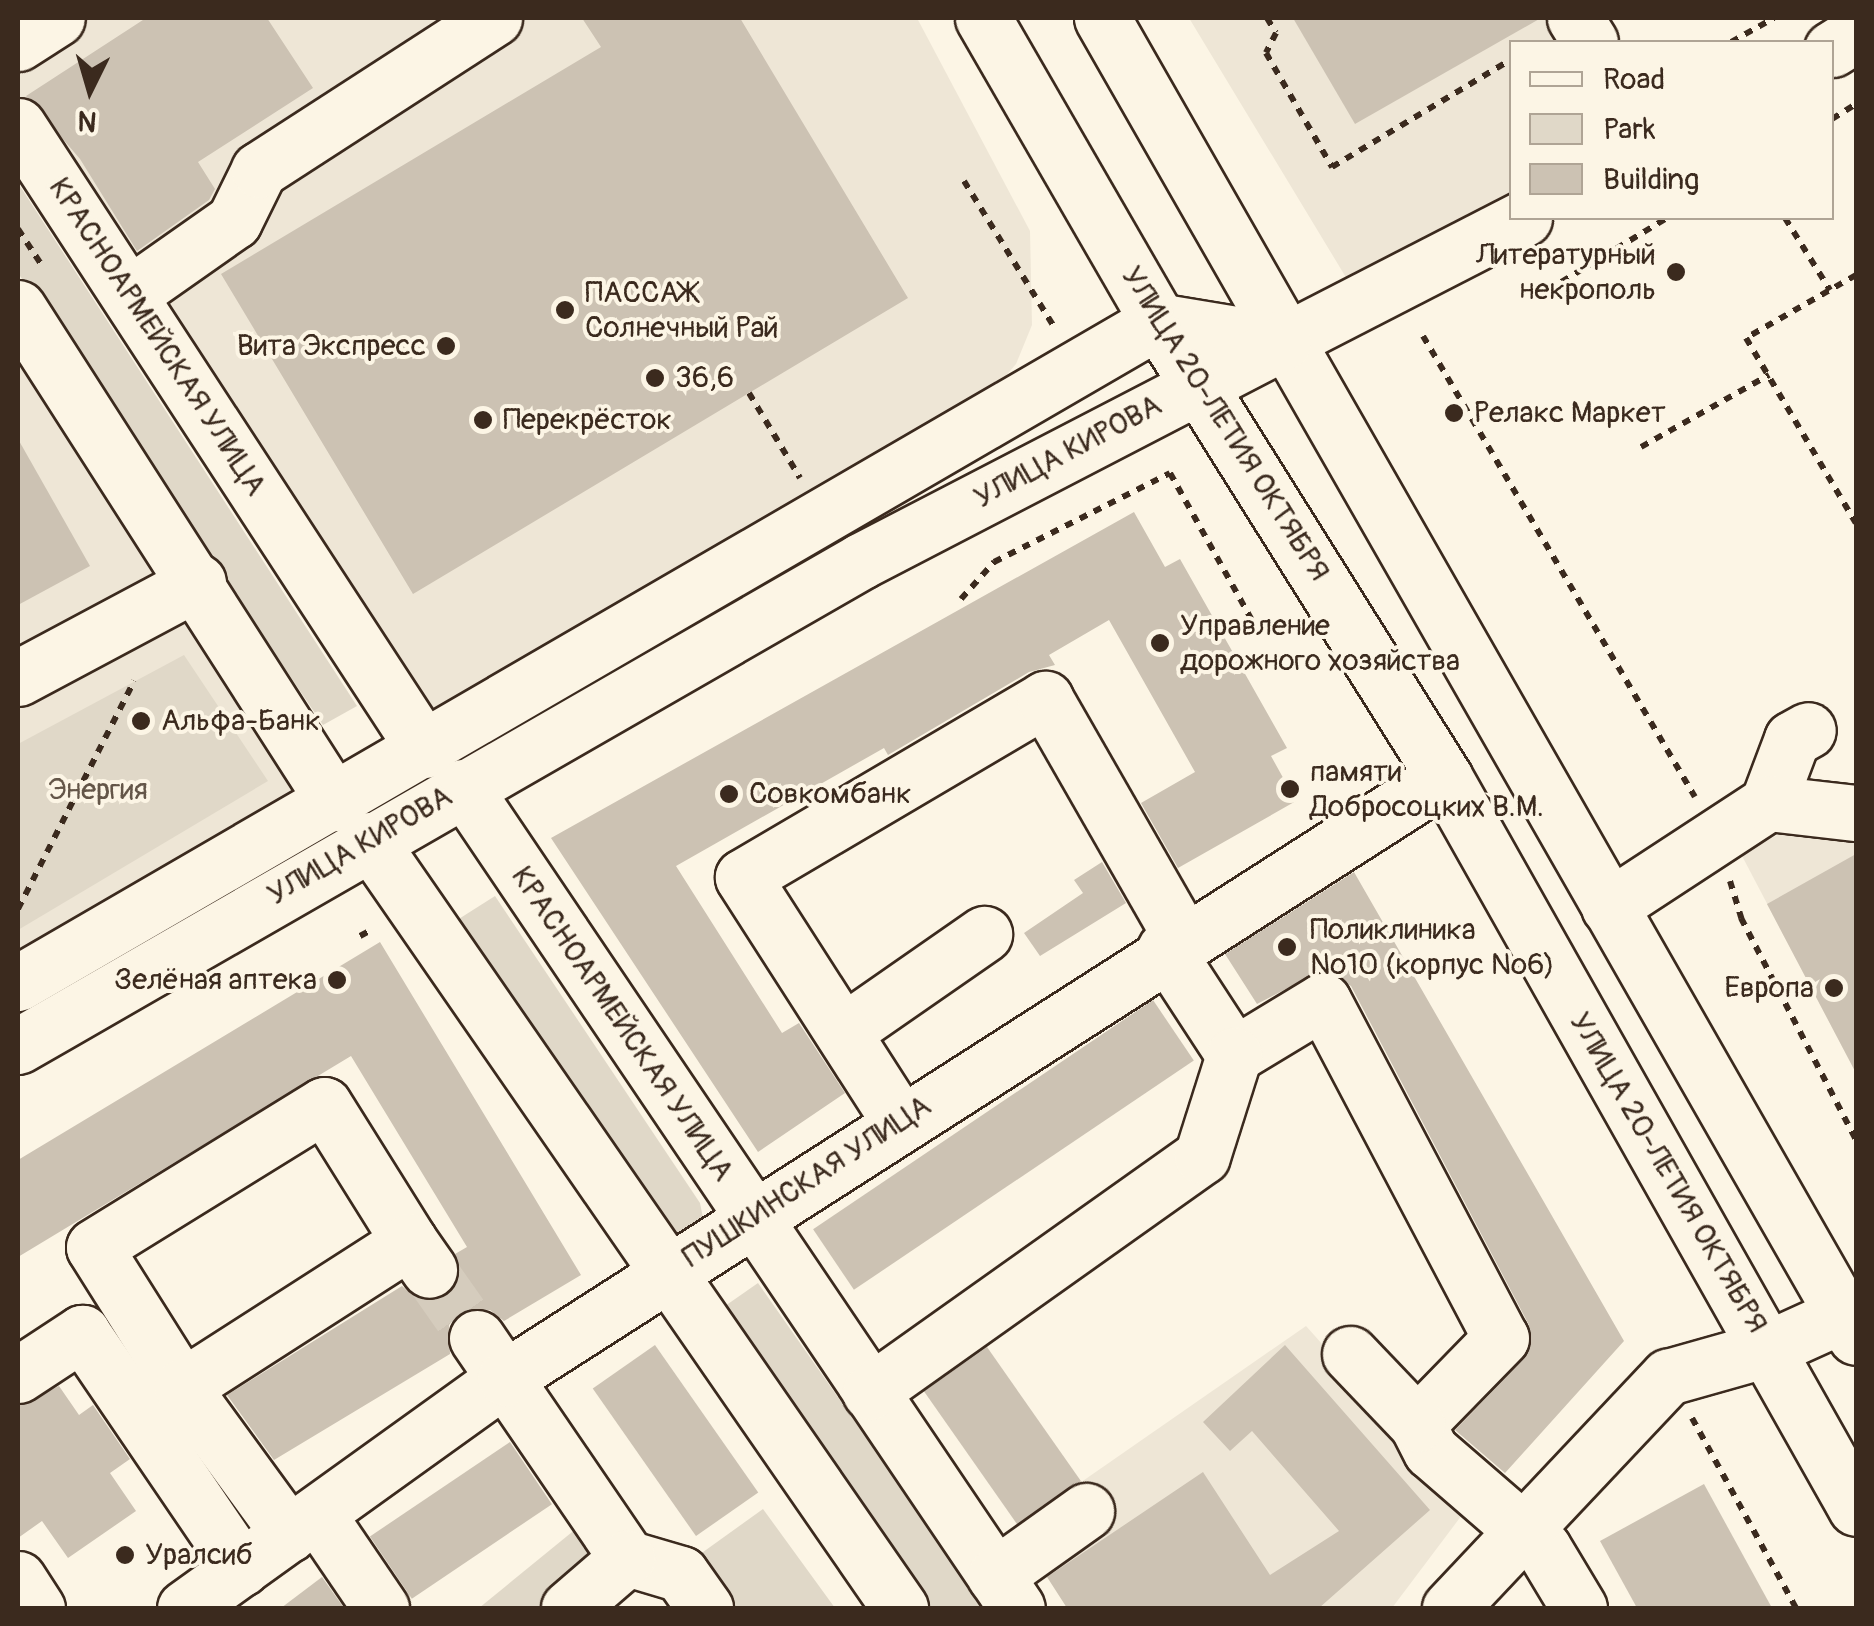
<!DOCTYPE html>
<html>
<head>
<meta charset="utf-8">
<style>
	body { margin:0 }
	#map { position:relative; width:1874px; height:1626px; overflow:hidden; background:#fcf5e5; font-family:Pangolin,sans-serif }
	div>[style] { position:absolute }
	.built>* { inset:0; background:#eee6d6 }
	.green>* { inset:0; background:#e0d8c8; transform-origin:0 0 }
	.building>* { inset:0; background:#ccc2b3; transform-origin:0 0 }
	.minor-tunnel>* { height:55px; margin-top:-27.5px; transform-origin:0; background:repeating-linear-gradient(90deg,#d5ccbd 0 55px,transparent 0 83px) }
	.path>* { height:6px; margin-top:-3px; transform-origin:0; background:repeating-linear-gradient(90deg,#3b2a1e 0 8px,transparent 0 16px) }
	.roads { filter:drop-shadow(2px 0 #3b2a1e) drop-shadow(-2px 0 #3b2a1e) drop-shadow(0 2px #3b2a1e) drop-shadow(0 -2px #3b2a1e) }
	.minor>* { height:55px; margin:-27.5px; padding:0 27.5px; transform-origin:27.5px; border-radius:27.5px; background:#fcf5e5 }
	.major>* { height:55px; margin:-27.5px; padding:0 27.5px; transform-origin:27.5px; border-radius:27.5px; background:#fcf5e5 }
	.dots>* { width:28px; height:28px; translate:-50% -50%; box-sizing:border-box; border:5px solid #fcf5e5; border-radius:50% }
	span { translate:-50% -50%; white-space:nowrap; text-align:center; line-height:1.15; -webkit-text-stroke:8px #fcf5e5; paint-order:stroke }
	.poi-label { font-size:30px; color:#3b2a1e }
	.right { translate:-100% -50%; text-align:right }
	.left { translate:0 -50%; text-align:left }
	.street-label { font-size:30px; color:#3b2a1e }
	.park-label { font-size:30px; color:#645648 }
	.frame { position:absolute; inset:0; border:20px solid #3b2a1e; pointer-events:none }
	.legend { position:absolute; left:1509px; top:40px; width:325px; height:180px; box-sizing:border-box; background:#fcf5e5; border:2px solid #afa495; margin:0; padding:12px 18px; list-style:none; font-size:30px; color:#3b2a1e }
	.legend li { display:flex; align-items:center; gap:20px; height:50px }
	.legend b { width:50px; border:2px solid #afa495 }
	.north { position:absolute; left:40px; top:40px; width:100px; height:100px; -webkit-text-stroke:8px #fcf5e5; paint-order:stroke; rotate:185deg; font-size:28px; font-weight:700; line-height:40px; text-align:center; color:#3b2a1e }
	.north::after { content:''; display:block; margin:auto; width:35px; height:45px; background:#3b2a1e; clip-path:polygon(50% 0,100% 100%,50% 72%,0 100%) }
</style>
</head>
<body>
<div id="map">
	<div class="built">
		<div style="clip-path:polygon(18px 18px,917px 18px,1030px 231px,1032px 325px,1016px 364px,984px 401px,426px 735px,18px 105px)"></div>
		<div style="clip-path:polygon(1189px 18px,1601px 18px,1616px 42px,1512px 42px,1511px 194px,1353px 289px)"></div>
		<div style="clip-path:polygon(18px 308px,335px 803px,18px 983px)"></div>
		<div style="clip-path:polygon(1856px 794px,1856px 1073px,1741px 854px)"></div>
		<div style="clip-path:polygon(1306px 1326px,1468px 1507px,1392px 1608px,1067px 1608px,1018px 1526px)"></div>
	</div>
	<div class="green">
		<div style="clip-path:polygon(18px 183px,357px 706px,323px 725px,18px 273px)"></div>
		<div style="clip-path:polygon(184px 655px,268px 781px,18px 930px,18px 744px)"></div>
		<div style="clip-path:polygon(495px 896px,700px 1203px,704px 1223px,676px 1242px,443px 929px)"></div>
		<div style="left:758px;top:1283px;width:395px;height:49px;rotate:55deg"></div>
		<div style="clip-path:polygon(763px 1509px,835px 1608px,716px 1608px,685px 1565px)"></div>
		<div style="clip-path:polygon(577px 1528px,602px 1564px,551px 1608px,479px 1608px)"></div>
	</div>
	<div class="building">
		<div style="clip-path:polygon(146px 18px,267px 18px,313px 88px,198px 162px,215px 189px,209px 200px,137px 251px,80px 159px,26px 96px)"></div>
		<div style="clip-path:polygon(582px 18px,740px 18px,908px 298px,413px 594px,221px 274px,601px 47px)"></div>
		<div style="clip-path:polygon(1293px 18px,1541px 18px,1355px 124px)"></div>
		<div style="clip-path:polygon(18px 439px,90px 566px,18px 605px)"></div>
		<div style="clip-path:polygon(1134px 512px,1165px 567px,1180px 559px,1287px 748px,1271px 756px,1296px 801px,1178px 868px,1141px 803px,1195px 772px,1109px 620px,1049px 655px,1055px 665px,1029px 672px,888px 755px,884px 748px,676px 866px,782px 1033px,799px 1023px,845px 1093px,758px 1152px,551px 838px)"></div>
		<div style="clip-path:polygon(1856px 854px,1856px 1073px,1767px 904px)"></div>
		<div style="clip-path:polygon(1102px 862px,1126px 903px,1040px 956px,1024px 933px,1083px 893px,1074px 880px)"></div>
		<div style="clip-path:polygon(1354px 872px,1624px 1341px,1505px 1473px,1455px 1430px,1524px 1359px,1529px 1325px,1351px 986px,1322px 970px,1257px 1004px,1225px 954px)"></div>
		<div style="clip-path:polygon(380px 942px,581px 1275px,504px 1321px,490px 1310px,460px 1312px,449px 1325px,450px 1354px,274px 1460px,227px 1395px,402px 1286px,417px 1299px,446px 1296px,458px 1282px,455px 1254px,467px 1247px,351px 1056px,18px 1257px,18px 1160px)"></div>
		<div style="left:1153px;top:1000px;width:73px;height:410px;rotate:56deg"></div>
		<div style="left:655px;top:1345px;width:180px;height:76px;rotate:55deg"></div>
		<div style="clip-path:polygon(1285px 1345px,1430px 1510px,1319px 1608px,1067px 1608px,1047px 1577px,1203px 1472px,1270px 1575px,1339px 1531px,1252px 1431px,1230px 1451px,1203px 1422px)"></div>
		<div style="left:987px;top:1347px;width:164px;height:77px;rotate:55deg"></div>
		<div style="clip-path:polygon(59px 1386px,79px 1415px,93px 1405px,130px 1459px,110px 1473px,136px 1511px,68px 1558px,42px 1521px,18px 1538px,18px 1406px)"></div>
		<div style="left:510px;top:1442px;width:75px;height:169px;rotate:56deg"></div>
		<div style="clip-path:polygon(1704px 1484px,1772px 1608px,1637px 1608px,1600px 1541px)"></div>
		<div style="clip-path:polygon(322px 1577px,344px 1608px,281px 1608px)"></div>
	</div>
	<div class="minor-tunnel">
		<div style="left:429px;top:1270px;width:83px;rotate:54.8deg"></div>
	</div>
	<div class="path">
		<div style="left:1267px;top:18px;width:17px;rotate:59deg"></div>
		<div style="left:1276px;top:33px;width:22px;rotate:117deg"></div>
		<div style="left:1266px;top:53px;width:132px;rotate:59.9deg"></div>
		<div style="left:1332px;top:167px;width:210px;rotate:-31deg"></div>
		<div style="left:1731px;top:42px;width:49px;rotate:-29.2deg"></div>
		<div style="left:1832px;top:119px;width:28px;rotate:-32deg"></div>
		<div style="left:964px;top:181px;width:172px;rotate:58.3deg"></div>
		<div style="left:1785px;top:218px;width:85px;rotate:58deg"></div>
		<div style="left:18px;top:229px;width:45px;rotate:56.7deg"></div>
		<div style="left:1856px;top:275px;width:127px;rotate:150.2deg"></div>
		<div style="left:1746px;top:338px;width:215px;rotate:59.3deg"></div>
		<div style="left:1548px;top:290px;width:139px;rotate:-31.2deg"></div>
		<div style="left:1423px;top:336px;width:535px;rotate:59.46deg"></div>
		<div style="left:749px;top:393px;width:99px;rotate:59deg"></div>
		<div style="left:1641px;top:447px;width:147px;rotate:-29.4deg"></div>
		<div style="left:961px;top:599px;width:50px;rotate:-48.3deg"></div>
		<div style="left:994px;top:562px;width:197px;rotate:-26.8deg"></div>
		<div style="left:1170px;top:473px;width:171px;rotate:60.9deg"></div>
		<div style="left:1730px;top:881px;width:39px;rotate:73deg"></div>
		<div style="left:1741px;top:918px;width:250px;rotate:62.6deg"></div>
		<div style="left:18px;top:909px;width:256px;rotate:-63deg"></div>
		<div style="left:360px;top:936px;width:15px;rotate:-28deg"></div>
		<div style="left:1692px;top:1418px;width:217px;rotate:61.3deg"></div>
	</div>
	<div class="roads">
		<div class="minor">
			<div style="left:1575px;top:18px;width:28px;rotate:58deg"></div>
			<div style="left:18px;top:43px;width:46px;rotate:-32.7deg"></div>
			<div style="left:1832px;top:49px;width:28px;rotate:-32deg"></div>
			<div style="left:18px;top:126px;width:745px;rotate:56.89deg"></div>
			<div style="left:130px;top:294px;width:127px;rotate:-35.1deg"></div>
			<div style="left:234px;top:221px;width:57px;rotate:-63.9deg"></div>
			<div style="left:259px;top:170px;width:280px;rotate:-32.9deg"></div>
			<div style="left:18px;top:308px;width:588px;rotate:57.36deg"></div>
			<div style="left:1283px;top:342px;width:271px;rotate:-27.2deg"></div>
			<div style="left:18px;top:678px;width:204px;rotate:-28.1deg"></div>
			<div style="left:463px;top:787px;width:990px;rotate:55.99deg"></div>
			<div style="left:1768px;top:803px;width:68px;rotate:-69.4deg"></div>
			<div style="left:1792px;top:739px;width:18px;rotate:-29deg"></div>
			<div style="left:369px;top:840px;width:934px;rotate:55.34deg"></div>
			<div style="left:1609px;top:907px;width:190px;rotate:-33.2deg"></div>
			<div style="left:1768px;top:803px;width:89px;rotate:6.5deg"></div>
			<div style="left:1165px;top:949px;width:126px;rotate:56.9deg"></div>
			<div style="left:1234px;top:1055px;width:104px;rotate:-31.2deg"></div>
			<div style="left:1323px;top:1001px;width:381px;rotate:62.2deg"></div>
			<div style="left:1501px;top:1338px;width:120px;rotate:134.3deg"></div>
			<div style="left:1417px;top:1424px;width:30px;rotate:63deg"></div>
			<div style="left:1431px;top:1451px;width:148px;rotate:40.9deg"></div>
			<div style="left:1543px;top:1548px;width:70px;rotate:59deg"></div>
			<div style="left:843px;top:1032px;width:172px;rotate:-34.8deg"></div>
			<div style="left:900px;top:1122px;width:291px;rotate:-122.7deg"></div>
			<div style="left:743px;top:877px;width:351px;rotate:-30.5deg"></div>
			<div style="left:1045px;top:699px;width:275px;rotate:60.2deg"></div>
			<div style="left:477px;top:1338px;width:266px;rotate:55.7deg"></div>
			<div style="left:627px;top:1558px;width:56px;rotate:16.5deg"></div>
			<div style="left:681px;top:1574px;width:42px;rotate:54.8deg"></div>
			<div style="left:1350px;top:1354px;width:97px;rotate:46.3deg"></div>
			<div style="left:18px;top:1375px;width:77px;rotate:-33.3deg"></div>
			<div style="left:82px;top:1333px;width:284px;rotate:55.8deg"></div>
			<div style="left:182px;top:1387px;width:165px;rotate:-122.2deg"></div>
			<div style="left:94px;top:1247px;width:270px;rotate:-31.7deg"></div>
			<div style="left:324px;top:1105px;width:160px;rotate:58deg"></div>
			<div style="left:870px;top:1392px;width:407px;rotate:-35.4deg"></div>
			<div style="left:1202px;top:1156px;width:106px;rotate:-72.4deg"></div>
			<div style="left:317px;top:1514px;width:114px;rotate:55.8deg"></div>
			<div style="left:289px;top:1534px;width:182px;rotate:-126.1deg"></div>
			<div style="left:182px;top:1387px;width:270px;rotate:-32.7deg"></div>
			<div style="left:409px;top:1241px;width:35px;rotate:55deg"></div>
			<div style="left:995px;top:1576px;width:112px;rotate:-35.5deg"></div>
			<div style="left:18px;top:1579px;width:35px;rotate:57deg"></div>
			<div style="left:185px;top:1608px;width:394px;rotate:-35.7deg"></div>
			<div style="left:505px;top:1378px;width:1115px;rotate:-32.62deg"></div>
			<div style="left:569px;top:1608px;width:77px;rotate:-40.8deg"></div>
			<div style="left:1450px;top:1608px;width:318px;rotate:-46.7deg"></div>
			<div style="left:1668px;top:1377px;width:103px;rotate:-15.8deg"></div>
			<div style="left:1767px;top:1349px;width:85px;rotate:-24.4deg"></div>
		</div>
		<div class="major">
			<div style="left:983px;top:18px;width:350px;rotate:60deg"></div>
			<div style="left:1158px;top:321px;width:538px;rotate:57.9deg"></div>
			<div style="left:1444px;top:777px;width:839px;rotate:60.59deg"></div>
			<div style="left:1102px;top:18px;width:1519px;rotate:60.25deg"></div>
			<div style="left:18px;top:983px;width:1318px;rotate:-30.14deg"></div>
			<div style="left:1158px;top:321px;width:127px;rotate:9.5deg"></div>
			<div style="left:18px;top:1046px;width:973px;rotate:-29.91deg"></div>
			<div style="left:861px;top:561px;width:475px;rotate:-27.4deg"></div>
		</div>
	</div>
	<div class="dots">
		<div style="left:1676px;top:272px;background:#3b2a1e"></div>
		<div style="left:565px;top:310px;background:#3b2a1e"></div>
		<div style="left:446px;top:346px;background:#3b2a1e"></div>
		<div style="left:655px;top:378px;background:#3b2a1e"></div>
		<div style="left:1454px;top:413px;background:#3b2a1e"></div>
		<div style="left:483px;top:420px;background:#3b2a1e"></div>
		<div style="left:1160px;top:643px;background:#3b2a1e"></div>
		<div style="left:141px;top:721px;background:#3b2a1e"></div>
		<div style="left:1290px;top:789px;background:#3b2a1e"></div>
		<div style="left:729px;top:794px;background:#3b2a1e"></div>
		<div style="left:1287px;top:947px;background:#3b2a1e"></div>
		<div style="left:337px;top:980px;background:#3b2a1e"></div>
		<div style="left:1834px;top:988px;background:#3b2a1e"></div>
		<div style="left:125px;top:1555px;background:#3b2a1e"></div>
	</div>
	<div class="poi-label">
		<span class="right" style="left:1656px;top:272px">Литературный<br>некрополь</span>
		<span class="left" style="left:585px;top:310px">ПАССАЖ<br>Солнечный Рай</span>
		<span class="right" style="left:426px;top:346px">Вита Экспресс</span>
		<span class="left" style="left:675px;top:378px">36,6</span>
		<span class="left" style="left:1474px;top:413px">Релакс Маркет</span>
		<span class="left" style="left:503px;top:420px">Перекрёсток</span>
		<span class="left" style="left:1180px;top:643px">Управление<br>дорожного хозяйства</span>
		<span class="left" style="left:161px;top:721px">Альфа-Банк</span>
		<span class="left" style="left:1310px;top:789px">памяти<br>Добросоцких В.М.</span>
		<span class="left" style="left:749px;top:794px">Совкомбанк</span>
		<span class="left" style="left:1310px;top:947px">Поликлиника<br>№10 (корпус №6)</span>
		<span class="right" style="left:317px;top:980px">Зелёная аптека</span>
		<span class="right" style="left:1814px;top:988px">Европа</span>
		<span class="left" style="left:145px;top:1555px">Уралсиб</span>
	</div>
	<div class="street-label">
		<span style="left:157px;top:337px;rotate:57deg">КРАСНОАРМЕЙСКАЯ УЛИЦА</span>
		<span style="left:1225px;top:424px;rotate:58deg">УЛИЦА 20-ЛЕТИЯ ОКТЯБРЯ</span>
		<span style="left:1068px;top:452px;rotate:-28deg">УЛИЦА КИРОВА</span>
		<span style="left:360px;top:846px;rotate:-30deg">УЛИЦА КИРОВА</span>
		<span style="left:622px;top:1024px;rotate:56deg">КРАСНОАРМЕЙСКАЯ УЛИЦА</span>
		<span style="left:1668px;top:1173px;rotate:60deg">УЛИЦА 20-ЛЕТИЯ ОКТЯБРЯ</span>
		<span style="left:807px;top:1182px;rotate:-33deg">ПУШКИНСКАЯ УЛИЦА</span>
	</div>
	<div class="park-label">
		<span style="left:98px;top:790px">Энергия</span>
	</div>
	<div class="frame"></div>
	<ul class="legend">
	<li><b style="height:12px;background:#fcf5e5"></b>Road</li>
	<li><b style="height:28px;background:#e0d8c8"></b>Park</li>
	<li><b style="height:28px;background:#ccc2b3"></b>Building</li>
	</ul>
	<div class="north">N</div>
</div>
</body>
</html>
